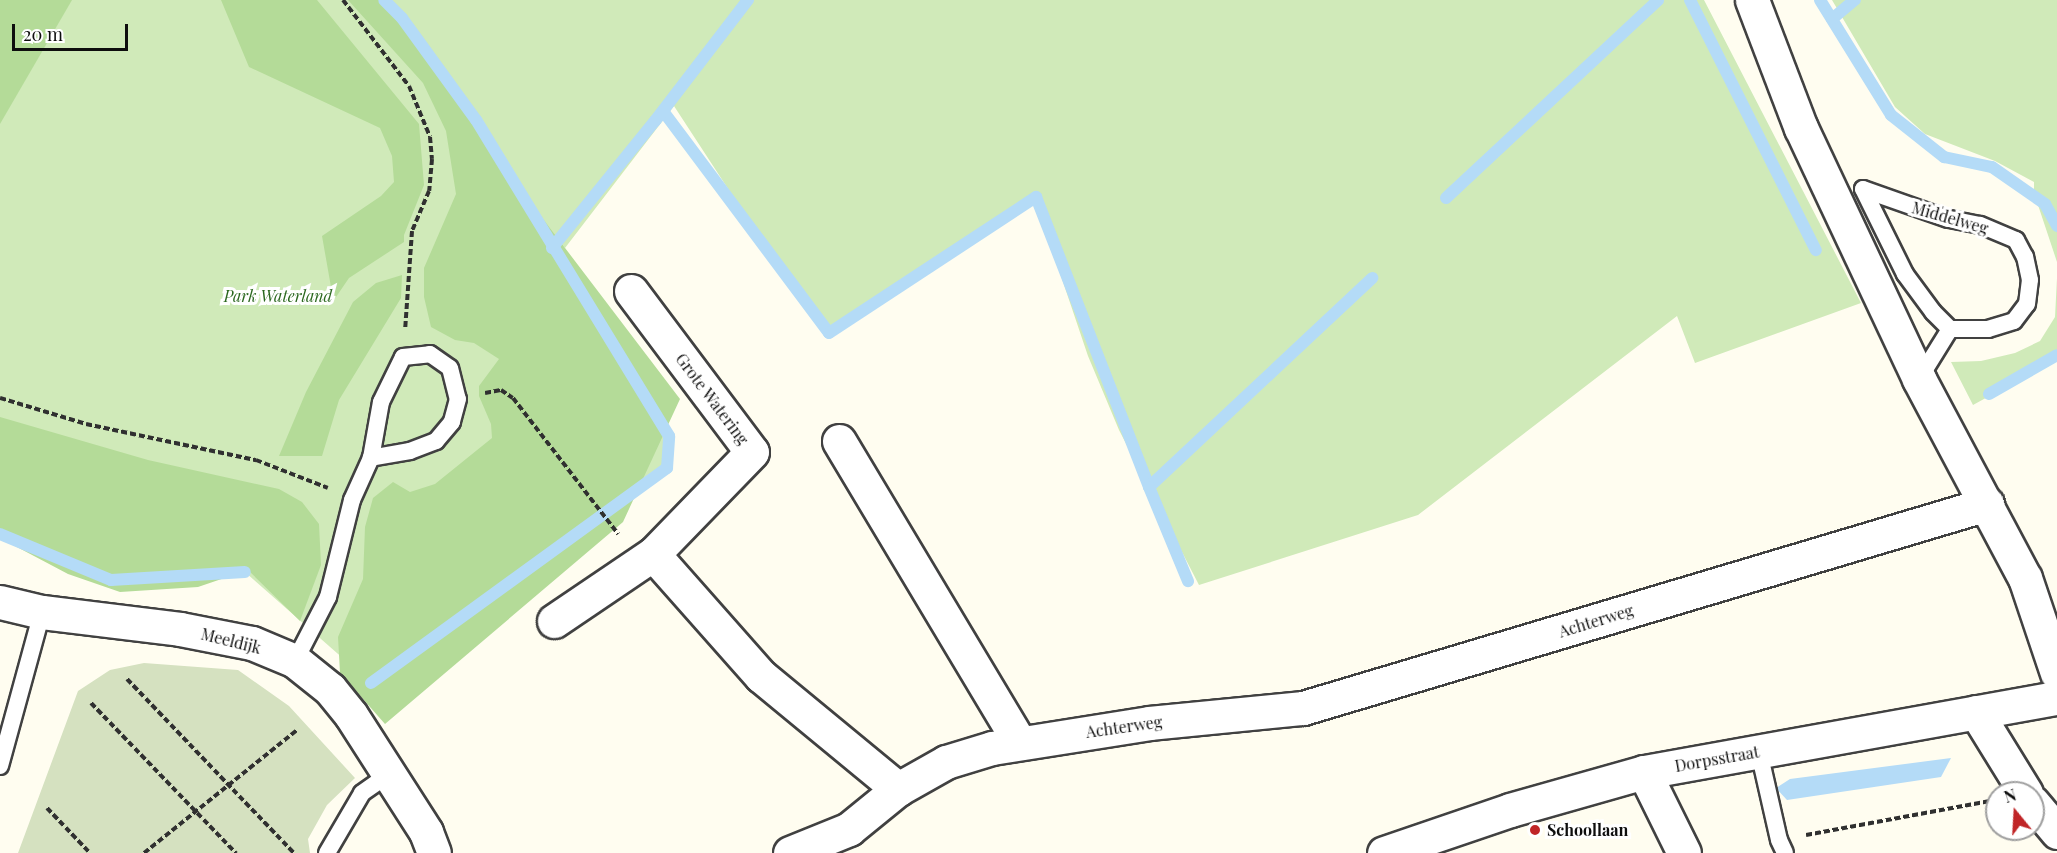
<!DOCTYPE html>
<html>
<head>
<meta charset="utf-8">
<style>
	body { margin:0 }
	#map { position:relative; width:2057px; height:853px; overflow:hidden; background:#fffdf0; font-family:"Playfair Display",serif }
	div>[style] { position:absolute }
	.green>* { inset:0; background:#d0eab9 }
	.forest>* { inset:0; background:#b4db98 }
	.cemetery>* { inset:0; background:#d5e1c0 }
	.water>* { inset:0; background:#b4dbf7 }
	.stream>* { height:12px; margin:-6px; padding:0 6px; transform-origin:6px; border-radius:6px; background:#b4dbf7 }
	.path>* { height:4px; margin-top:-2px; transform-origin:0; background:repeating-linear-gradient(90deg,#303030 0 6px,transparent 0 9px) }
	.roads { filter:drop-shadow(2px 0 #414141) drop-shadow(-2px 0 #414141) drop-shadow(0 2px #414141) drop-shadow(0 -2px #414141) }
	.lane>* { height:16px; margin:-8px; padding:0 8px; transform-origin:8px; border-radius:8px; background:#fff }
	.street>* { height:33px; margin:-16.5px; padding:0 16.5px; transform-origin:16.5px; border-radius:16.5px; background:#fff }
	.dots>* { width:16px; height:16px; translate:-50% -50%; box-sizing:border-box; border:3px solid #fff; border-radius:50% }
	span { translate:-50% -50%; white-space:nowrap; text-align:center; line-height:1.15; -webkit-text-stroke:6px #fff; paint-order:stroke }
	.street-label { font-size:16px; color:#0e0e0e }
	.park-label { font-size:16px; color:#2a671e; font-style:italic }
	.poi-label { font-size:16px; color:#0e0e0e; font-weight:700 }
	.left { translate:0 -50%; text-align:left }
	.north { position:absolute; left:1985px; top:781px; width:60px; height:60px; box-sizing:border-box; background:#fff; border:2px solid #9f9f9f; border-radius:50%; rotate:342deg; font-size:16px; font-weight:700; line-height:24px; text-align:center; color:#0e0e0e }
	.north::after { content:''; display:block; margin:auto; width:21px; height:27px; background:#c02527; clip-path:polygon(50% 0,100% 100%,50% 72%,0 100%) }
	.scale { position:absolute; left:12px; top:24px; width:116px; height:27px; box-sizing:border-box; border:3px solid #0e0e0e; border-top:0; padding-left:8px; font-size:18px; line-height:21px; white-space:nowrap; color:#0e0e0e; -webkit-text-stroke:4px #fff; paint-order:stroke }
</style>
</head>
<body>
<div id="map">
	<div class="green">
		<div style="clip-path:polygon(0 0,1704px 0,1861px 303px,1695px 363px,1677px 316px,1418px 515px,1199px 585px,1119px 430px,1088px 356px,1035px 199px,835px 334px,820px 323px,751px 224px,674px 106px,565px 248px,559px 240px,553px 248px,669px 436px,667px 468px,371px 683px,245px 572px,111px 580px,0 532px)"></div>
		<div style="clip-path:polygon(1832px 0,2057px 0,2057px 262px,2034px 193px,2034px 182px,1995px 161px,1925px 134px,1895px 107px)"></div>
		<div style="clip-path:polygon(2057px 278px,2057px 359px,1973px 405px,1951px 362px,1981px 361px,2015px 353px,2040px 341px,2055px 317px)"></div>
	</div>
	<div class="forest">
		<div style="clip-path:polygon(0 0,72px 0,0 124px)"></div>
		<div style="clip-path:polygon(221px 0,317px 0,419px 124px,424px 185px,404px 235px,404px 242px,349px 278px,336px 297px,331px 287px,322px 236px,381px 196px,394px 182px,392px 156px,380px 128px,249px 67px)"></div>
		<div style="clip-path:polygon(348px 0,388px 0,493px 143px,543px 219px,680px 399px,623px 522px,385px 724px,340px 673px,338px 637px,363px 579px,365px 527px,373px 498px,393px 482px,410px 492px,435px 484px,492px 438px,491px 424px,479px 396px,479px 386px,499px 359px,474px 343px,455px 340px,431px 327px,424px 297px,424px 268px,456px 194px,446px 131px,423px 83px)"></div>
		<div style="clip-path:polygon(402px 275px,401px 298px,339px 400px,322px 456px,279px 456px,306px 392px,353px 302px,376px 283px)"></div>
		<div style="clip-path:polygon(0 417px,148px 460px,279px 489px,302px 502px,319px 524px,321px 565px,300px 621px,248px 570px,198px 587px,120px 592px,68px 574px,0 538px)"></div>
	</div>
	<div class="cemetery">
		<div style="clip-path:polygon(144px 663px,238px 670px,289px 706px,355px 778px,327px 805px,308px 839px,310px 853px,18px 853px,78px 691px,110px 670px)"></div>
	</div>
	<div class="water">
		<div style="clip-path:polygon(1951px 758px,1941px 777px,1787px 800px,1776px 788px,1790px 779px)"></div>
	</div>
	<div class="stream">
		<div style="left:1690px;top:0;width:280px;rotate:63.3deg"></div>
		<div style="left:1820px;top:0;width:135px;rotate:58.3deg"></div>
		<div style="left:1891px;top:115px;width:68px;rotate:38.4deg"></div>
		<div style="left:1944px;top:157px;width:49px;rotate:11.8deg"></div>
		<div style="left:1992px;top:167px;width:65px;rotate:34.9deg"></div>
		<div style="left:2045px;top:204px;width:25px;rotate:61deg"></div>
		<div style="left:1832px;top:19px;width:30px;rotate:-40deg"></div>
		<div style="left:663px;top:111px;width:277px;rotate:53.2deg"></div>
		<div style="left:829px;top:333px;width:248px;rotate:-33.3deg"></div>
		<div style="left:1036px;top:197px;width:311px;rotate:68.7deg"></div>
		<div style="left:1149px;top:487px;width:306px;rotate:-43.1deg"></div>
		<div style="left:1446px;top:198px;width:290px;rotate:-43deg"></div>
		<div style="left:552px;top:248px;width:164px;rotate:-51deg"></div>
		<div style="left:655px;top:121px;width:153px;rotate:-52.5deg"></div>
		<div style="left:1989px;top:394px;width:78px;rotate:-29.8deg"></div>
		<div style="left:1149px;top:487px;width:102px;rotate:67.5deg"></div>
		<div style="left:0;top:534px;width:120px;rotate:22.5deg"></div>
		<div style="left:111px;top:580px;width:134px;rotate:-3.4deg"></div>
		<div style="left:371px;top:683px;width:366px;rotate:-36deg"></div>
		<div style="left:667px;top:468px;width:32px;rotate:-86deg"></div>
		<div style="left:669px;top:436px;width:370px;rotate:-121.4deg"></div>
		<div style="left:476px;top:120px;width:126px;rotate:-126deg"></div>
		<div style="left:402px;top:18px;width:25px;rotate:-135deg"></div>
	</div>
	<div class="path">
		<div style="left:343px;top:0;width:108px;rotate:52.5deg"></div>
		<div style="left:409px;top:86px;width:55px;rotate:67.6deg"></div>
		<div style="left:430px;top:137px;width:22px;rotate:85deg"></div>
		<div style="left:432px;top:159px;width:32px;rotate:95deg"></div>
		<div style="left:429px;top:191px;width:43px;rotate:113deg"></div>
		<div style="left:412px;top:231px;width:99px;rotate:94deg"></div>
		<div style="left:485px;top:393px;width:16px;rotate:-11deg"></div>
		<div style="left:501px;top:390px;width:14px;rotate:34deg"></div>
		<div style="left:513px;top:398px;width:172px;rotate:52.3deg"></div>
		<div style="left:0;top:398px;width:90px;rotate:16.8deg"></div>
		<div style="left:86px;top:424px;width:174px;rotate:12deg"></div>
		<div style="left:256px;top:460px;width:77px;rotate:21.3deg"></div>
		<div style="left:127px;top:679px;width:241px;rotate:46.2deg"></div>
		<div style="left:91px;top:703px;width:209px;rotate:46deg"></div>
		<div style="left:47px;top:808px;width:62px;rotate:46.3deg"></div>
		<div style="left:1806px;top:835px;width:187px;rotate:-10.5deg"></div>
		<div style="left:144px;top:853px;width:196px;rotate:-38.8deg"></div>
	</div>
	<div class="roads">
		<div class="lane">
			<div style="left:1919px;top:379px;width:59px;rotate:-58.2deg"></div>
			<div style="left:1950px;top:329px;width:38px"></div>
			<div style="left:1988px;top:329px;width:27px;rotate:-17deg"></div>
			<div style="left:2014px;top:321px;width:21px;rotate:-53deg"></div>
			<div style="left:2027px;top:304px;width:24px;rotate:-83deg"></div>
			<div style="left:2030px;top:280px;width:24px;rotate:-102deg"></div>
			<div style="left:2025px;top:257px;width:19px;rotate:-118deg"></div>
			<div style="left:2016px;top:240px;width:39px;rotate:-157deg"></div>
			<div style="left:1980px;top:225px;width:33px;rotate:-169deg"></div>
			<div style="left:1948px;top:219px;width:90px;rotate:-160.6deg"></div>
			<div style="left:1863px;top:189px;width:95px;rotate:63.7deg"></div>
			<div style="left:1905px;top:274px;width:47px;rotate:53.6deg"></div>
			<div style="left:1933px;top:312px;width:24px;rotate:45deg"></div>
			<div style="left:295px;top:661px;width:72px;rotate:-62.7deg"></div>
			<div style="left:328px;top:597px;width:100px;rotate:-76.1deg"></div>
			<div style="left:352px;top:500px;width:46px;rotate:-65.7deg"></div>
			<div style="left:371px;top:458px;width:57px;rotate:-79.9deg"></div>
			<div style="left:381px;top:402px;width:50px;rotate:-63.9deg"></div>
			<div style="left:403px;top:357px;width:27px;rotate:-6deg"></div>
			<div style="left:430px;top:354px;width:24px;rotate:35deg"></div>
			<div style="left:450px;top:368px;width:32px;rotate:76deg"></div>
			<div style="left:458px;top:399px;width:24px;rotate:105deg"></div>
			<div style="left:452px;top:422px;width:25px;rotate:130deg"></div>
			<div style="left:436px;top:441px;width:28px;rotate:159deg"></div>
			<div style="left:410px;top:451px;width:40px;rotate:170deg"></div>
			<div style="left:1759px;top:752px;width:90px;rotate:77.2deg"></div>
			<div style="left:1779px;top:840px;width:14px;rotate:65deg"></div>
			<div style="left:0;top:766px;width:160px;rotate:-74.7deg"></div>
			<div style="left:327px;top:853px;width:69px;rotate:-59.7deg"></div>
			<div style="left:362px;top:793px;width:32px;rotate:-35deg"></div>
		</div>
		<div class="street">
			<div style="left:1752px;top:0;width:137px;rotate:69.1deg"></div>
			<div style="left:1801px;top:128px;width:277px;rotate:64.8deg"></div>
			<div style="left:1919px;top:379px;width:225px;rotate:62deg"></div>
			<div style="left:2025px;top:578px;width:100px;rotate:71.4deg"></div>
			<div style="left:631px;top:291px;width:201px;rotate:53.1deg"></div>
			<div style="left:752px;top:452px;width:142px;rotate:134.1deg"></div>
			<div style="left:653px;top:554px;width:163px;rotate:48.5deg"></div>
			<div style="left:761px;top:676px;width:178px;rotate:39.5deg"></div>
			<div style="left:839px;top:441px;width:352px;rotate:59.1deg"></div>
			<div style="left:0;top:602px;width:43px;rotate:13.4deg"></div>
			<div style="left:42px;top:612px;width:139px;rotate:7deg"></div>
			<div style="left:180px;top:629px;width:73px;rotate:11deg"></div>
			<div style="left:252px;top:643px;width:47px;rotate:22.7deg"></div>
			<div style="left:295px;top:661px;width:45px;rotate:38.7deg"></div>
			<div style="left:330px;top:689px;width:33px;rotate:51deg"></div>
			<div style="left:351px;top:715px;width:139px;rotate:57.3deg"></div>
			<div style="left:426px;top:832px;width:22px;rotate:69deg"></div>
			<div style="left:554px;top:621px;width:120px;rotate:-34.1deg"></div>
			<div style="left:1976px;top:712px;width:95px;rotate:58.3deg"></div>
			<div style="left:1644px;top:772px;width:90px;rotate:63.7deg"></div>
			<div style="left:2033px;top:803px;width:38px;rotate:50deg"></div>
			<div style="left:790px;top:853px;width:64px;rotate:-22.1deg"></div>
			<div style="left:849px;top:829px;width:63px;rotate:-39.2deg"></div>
			<div style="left:898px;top:789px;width:55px;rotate:-29.4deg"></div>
			<div style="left:946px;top:762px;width:48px;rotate:-16.9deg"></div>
			<div style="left:992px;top:748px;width:159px;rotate:-9deg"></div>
			<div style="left:1149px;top:723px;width:155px;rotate:-5.6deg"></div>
			<div style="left:1303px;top:708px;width:714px;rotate:-16.61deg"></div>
			<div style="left:1384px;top:853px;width:133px;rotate:-18.8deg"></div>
			<div style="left:1510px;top:810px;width:139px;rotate:-15.8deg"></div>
			<div style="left:1644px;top:772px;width:420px;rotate:-10.2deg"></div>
		</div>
	</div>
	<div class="dots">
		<div style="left:1535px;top:830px;background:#c02527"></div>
	</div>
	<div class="street-label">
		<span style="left:1950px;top:218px;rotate:16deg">Middelweg</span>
		<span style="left:712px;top:399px;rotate:53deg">Grote Watering</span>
		<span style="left:1596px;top:621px;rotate:-17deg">Achterweg</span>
		<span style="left:231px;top:641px;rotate:14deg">Meeldijk</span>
		<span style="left:1124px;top:727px;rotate:-8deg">Achterweg</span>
		<span style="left:1717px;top:759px;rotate:-10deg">Dorpsstraat</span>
	</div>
	<div class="park-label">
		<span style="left:278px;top:296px">Park Waterland</span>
	</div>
	<div class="poi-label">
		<span class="left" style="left:1547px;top:830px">Schoollaan</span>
	</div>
	<div class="north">N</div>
	<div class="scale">20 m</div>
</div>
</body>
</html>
